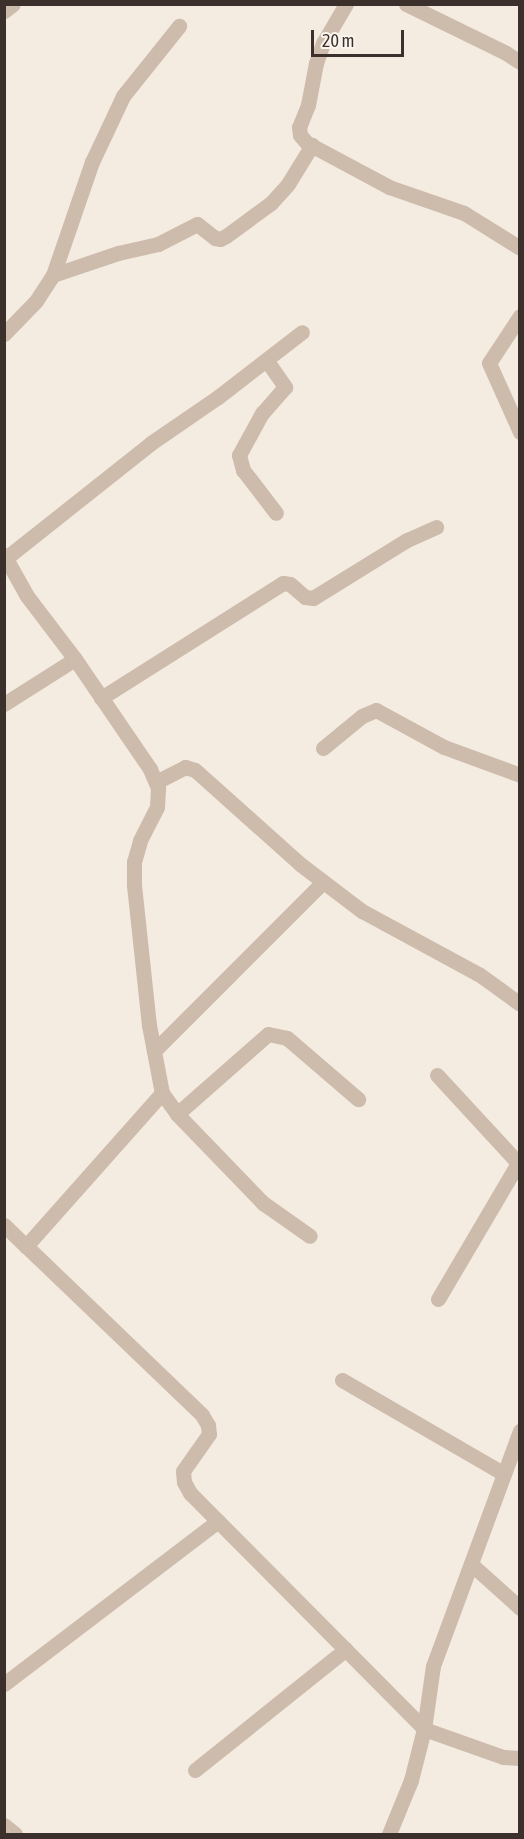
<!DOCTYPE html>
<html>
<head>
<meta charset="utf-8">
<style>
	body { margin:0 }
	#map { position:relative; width:524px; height:1839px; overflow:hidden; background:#f4ebe1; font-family:"Asap Condensed",sans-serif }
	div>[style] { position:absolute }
	.minor>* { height:15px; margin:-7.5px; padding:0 7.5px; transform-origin:7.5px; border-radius:7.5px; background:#cdbbac }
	span { translate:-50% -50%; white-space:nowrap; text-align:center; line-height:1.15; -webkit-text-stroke:6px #fbf5ee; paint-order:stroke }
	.frame { position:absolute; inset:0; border:6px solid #3b302b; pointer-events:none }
	.scale { position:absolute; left:311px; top:30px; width:93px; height:27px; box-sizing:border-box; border:3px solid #3b302b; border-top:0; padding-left:8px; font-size:18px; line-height:21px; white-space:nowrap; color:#3b302b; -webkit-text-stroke:4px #fbf5ee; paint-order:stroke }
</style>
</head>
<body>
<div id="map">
	<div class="minor">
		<div style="left:346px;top:4px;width:45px;rotate:120.5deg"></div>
		<div style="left:323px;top:43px;width:21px;rotate:109deg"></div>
		<div style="left:316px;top:63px;width:43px;rotate:100.8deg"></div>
		<div style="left:308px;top:105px;width:24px;rotate:112deg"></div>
		<div style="left:299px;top:127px;width:8px;rotate:83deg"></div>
		<div style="left:300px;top:135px;width:11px;rotate:49deg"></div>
		<div style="left:307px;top:143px;width:93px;rotate:28.2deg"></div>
		<div style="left:389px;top:187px;width:79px;rotate:19.1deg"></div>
		<div style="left:464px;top:213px;width:66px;rotate:32deg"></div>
		<div style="left:406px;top:4px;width:111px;rotate:26.1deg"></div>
		<div style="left:506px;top:53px;width:17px;rotate:33deg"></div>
		<div style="left:4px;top:11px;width:11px;rotate:-38deg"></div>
		<div style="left:53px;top:275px;width:69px;rotate:-18.7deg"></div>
		<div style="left:118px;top:253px;width:41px;rotate:-12.7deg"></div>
		<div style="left:158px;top:244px;width:44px;rotate:-27.1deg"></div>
		<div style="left:197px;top:224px;width:23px;rotate:38deg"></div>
		<div style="left:215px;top:238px;width:5px;rotate:11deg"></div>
		<div style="left:220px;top:239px;width:7px;rotate:-27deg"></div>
		<div style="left:226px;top:236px;width:56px;rotate:-36.3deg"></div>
		<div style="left:271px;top:203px;width:25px;rotate:-48deg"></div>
		<div style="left:288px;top:184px;width:46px;rotate:-58.4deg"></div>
		<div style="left:520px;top:316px;width:56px;rotate:123.4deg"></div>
		<div style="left:489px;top:363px;width:76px;rotate:65.8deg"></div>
		<div style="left:4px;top:334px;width:46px;rotate:-45.9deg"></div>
		<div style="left:36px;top:301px;width:31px;rotate:-57deg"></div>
		<div style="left:53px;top:275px;width:120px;rotate:-71deg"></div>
		<div style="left:92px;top:162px;width:73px;rotate:-64.8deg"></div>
		<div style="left:123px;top:96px;width:90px;rotate:-51.3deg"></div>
		<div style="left:267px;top:361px;width:32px;rotate:55deg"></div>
		<div style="left:285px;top:387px;width:35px;rotate:131deg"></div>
		<div style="left:262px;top:413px;width:48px;rotate:118.7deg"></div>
		<div style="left:239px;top:455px;width:16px;rotate:75deg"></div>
		<div style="left:243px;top:470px;width:54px;rotate:52.5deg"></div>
		<div style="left:4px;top:555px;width:47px;rotate:60.7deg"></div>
		<div style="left:27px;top:596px;width:79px;rotate:52.7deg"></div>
		<div style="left:75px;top:659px;width:133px;rotate:55.7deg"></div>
		<div style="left:150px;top:769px;width:21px;rotate:67deg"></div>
		<div style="left:158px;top:788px;width:19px;rotate:93deg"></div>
		<div style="left:157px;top:807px;width:38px;rotate:117deg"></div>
		<div style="left:140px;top:841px;width:22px;rotate:106deg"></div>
		<div style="left:134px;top:862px;width:23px;rotate:90deg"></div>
		<div style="left:134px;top:885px;width:141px;rotate:83.9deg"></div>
		<div style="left:149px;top:1025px;width:69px;rotate:79.2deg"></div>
		<div style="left:162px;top:1093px;width:205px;rotate:131.6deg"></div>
		<div style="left:26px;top:1246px;width:244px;rotate:43.8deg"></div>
		<div style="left:202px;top:1415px;width:12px;rotate:59deg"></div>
		<div style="left:208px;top:1425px;width:9px;rotate:84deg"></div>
		<div style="left:209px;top:1434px;width:45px;rotate:125.1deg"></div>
		<div style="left:183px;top:1471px;width:11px;rotate:85deg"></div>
		<div style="left:184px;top:1482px;width:13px;rotate:61deg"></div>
		<div style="left:190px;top:1493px;width:332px;rotate:45.2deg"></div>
		<div style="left:424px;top:1729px;width:84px;rotate:19.5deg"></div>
		<div style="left:503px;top:1757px;width:17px;rotate:3deg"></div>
		<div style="left:6px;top:558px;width:185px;rotate:-38.4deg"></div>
		<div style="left:151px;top:443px;width:81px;rotate:-34.5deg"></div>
		<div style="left:218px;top:397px;width:106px;rotate:-37.7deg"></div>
		<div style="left:101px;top:698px;width:215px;rotate:-32.3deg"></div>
		<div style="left:283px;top:583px;width:7px;rotate:8deg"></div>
		<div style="left:290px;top:584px;width:20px;rotate:41deg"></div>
		<div style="left:305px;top:597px;width:8px;rotate:7deg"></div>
		<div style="left:313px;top:598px;width:110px;rotate:-31.7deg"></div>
		<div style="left:407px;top:540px;width:32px;rotate:-24deg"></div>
		<div style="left:4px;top:704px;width:84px;rotate:-32.4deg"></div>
		<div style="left:323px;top:748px;width:50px;rotate:-39.4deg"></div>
		<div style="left:362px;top:716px;width:15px;rotate:-23deg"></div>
		<div style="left:376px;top:710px;width:77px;rotate:28.6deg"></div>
		<div style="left:444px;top:747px;width:81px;rotate:20.2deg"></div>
		<div style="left:156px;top:782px;width:33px;rotate:-27deg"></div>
		<div style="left:185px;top:767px;width:10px;rotate:17deg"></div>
		<div style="left:195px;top:770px;width:141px;rotate:41.8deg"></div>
		<div style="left:300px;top:864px;width:78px;rotate:37.2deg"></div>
		<div style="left:362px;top:911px;width:134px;rotate:28.5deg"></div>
		<div style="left:480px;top:975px;width:49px;rotate:35.9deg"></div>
		<div style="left:154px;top:1051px;width:239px;rotate:-45deg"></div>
		<div style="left:437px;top:1075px;width:122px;rotate:47.3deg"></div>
		<div style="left:162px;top:1093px;width:26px;rotate:54deg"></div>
		<div style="left:177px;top:1114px;width:124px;rotate:46deg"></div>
		<div style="left:263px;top:1203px;width:57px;rotate:35.1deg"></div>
		<div style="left:177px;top:1114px;width:121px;rotate:-41.3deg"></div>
		<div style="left:268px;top:1034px;width:19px;rotate:12deg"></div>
		<div style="left:287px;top:1038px;width:94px;rotate:40.7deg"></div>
		<div style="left:4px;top:1225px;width:30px;rotate:44deg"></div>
		<div style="left:438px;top:1299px;width:158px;rotate:-59.5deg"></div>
		<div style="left:342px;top:1380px;width:187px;rotate:30.1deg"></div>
		<div style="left:471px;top:1564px;width:66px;rotate:41.9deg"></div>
		<div style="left:4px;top:1684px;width:269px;rotate:-37.3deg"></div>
		<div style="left:195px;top:1770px;width:193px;rotate:-38.7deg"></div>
		<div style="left:4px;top:1825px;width:14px;rotate:39deg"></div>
		<div style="left:389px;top:1834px;width:58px;rotate:-67.8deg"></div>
		<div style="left:411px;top:1780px;width:53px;rotate:-75.7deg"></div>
		<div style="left:424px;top:1729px;width:64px;rotate:-81.9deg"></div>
		<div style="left:433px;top:1666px;width:251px;rotate:-69.7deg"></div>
	</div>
	<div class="frame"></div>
	<div class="scale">20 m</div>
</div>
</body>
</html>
